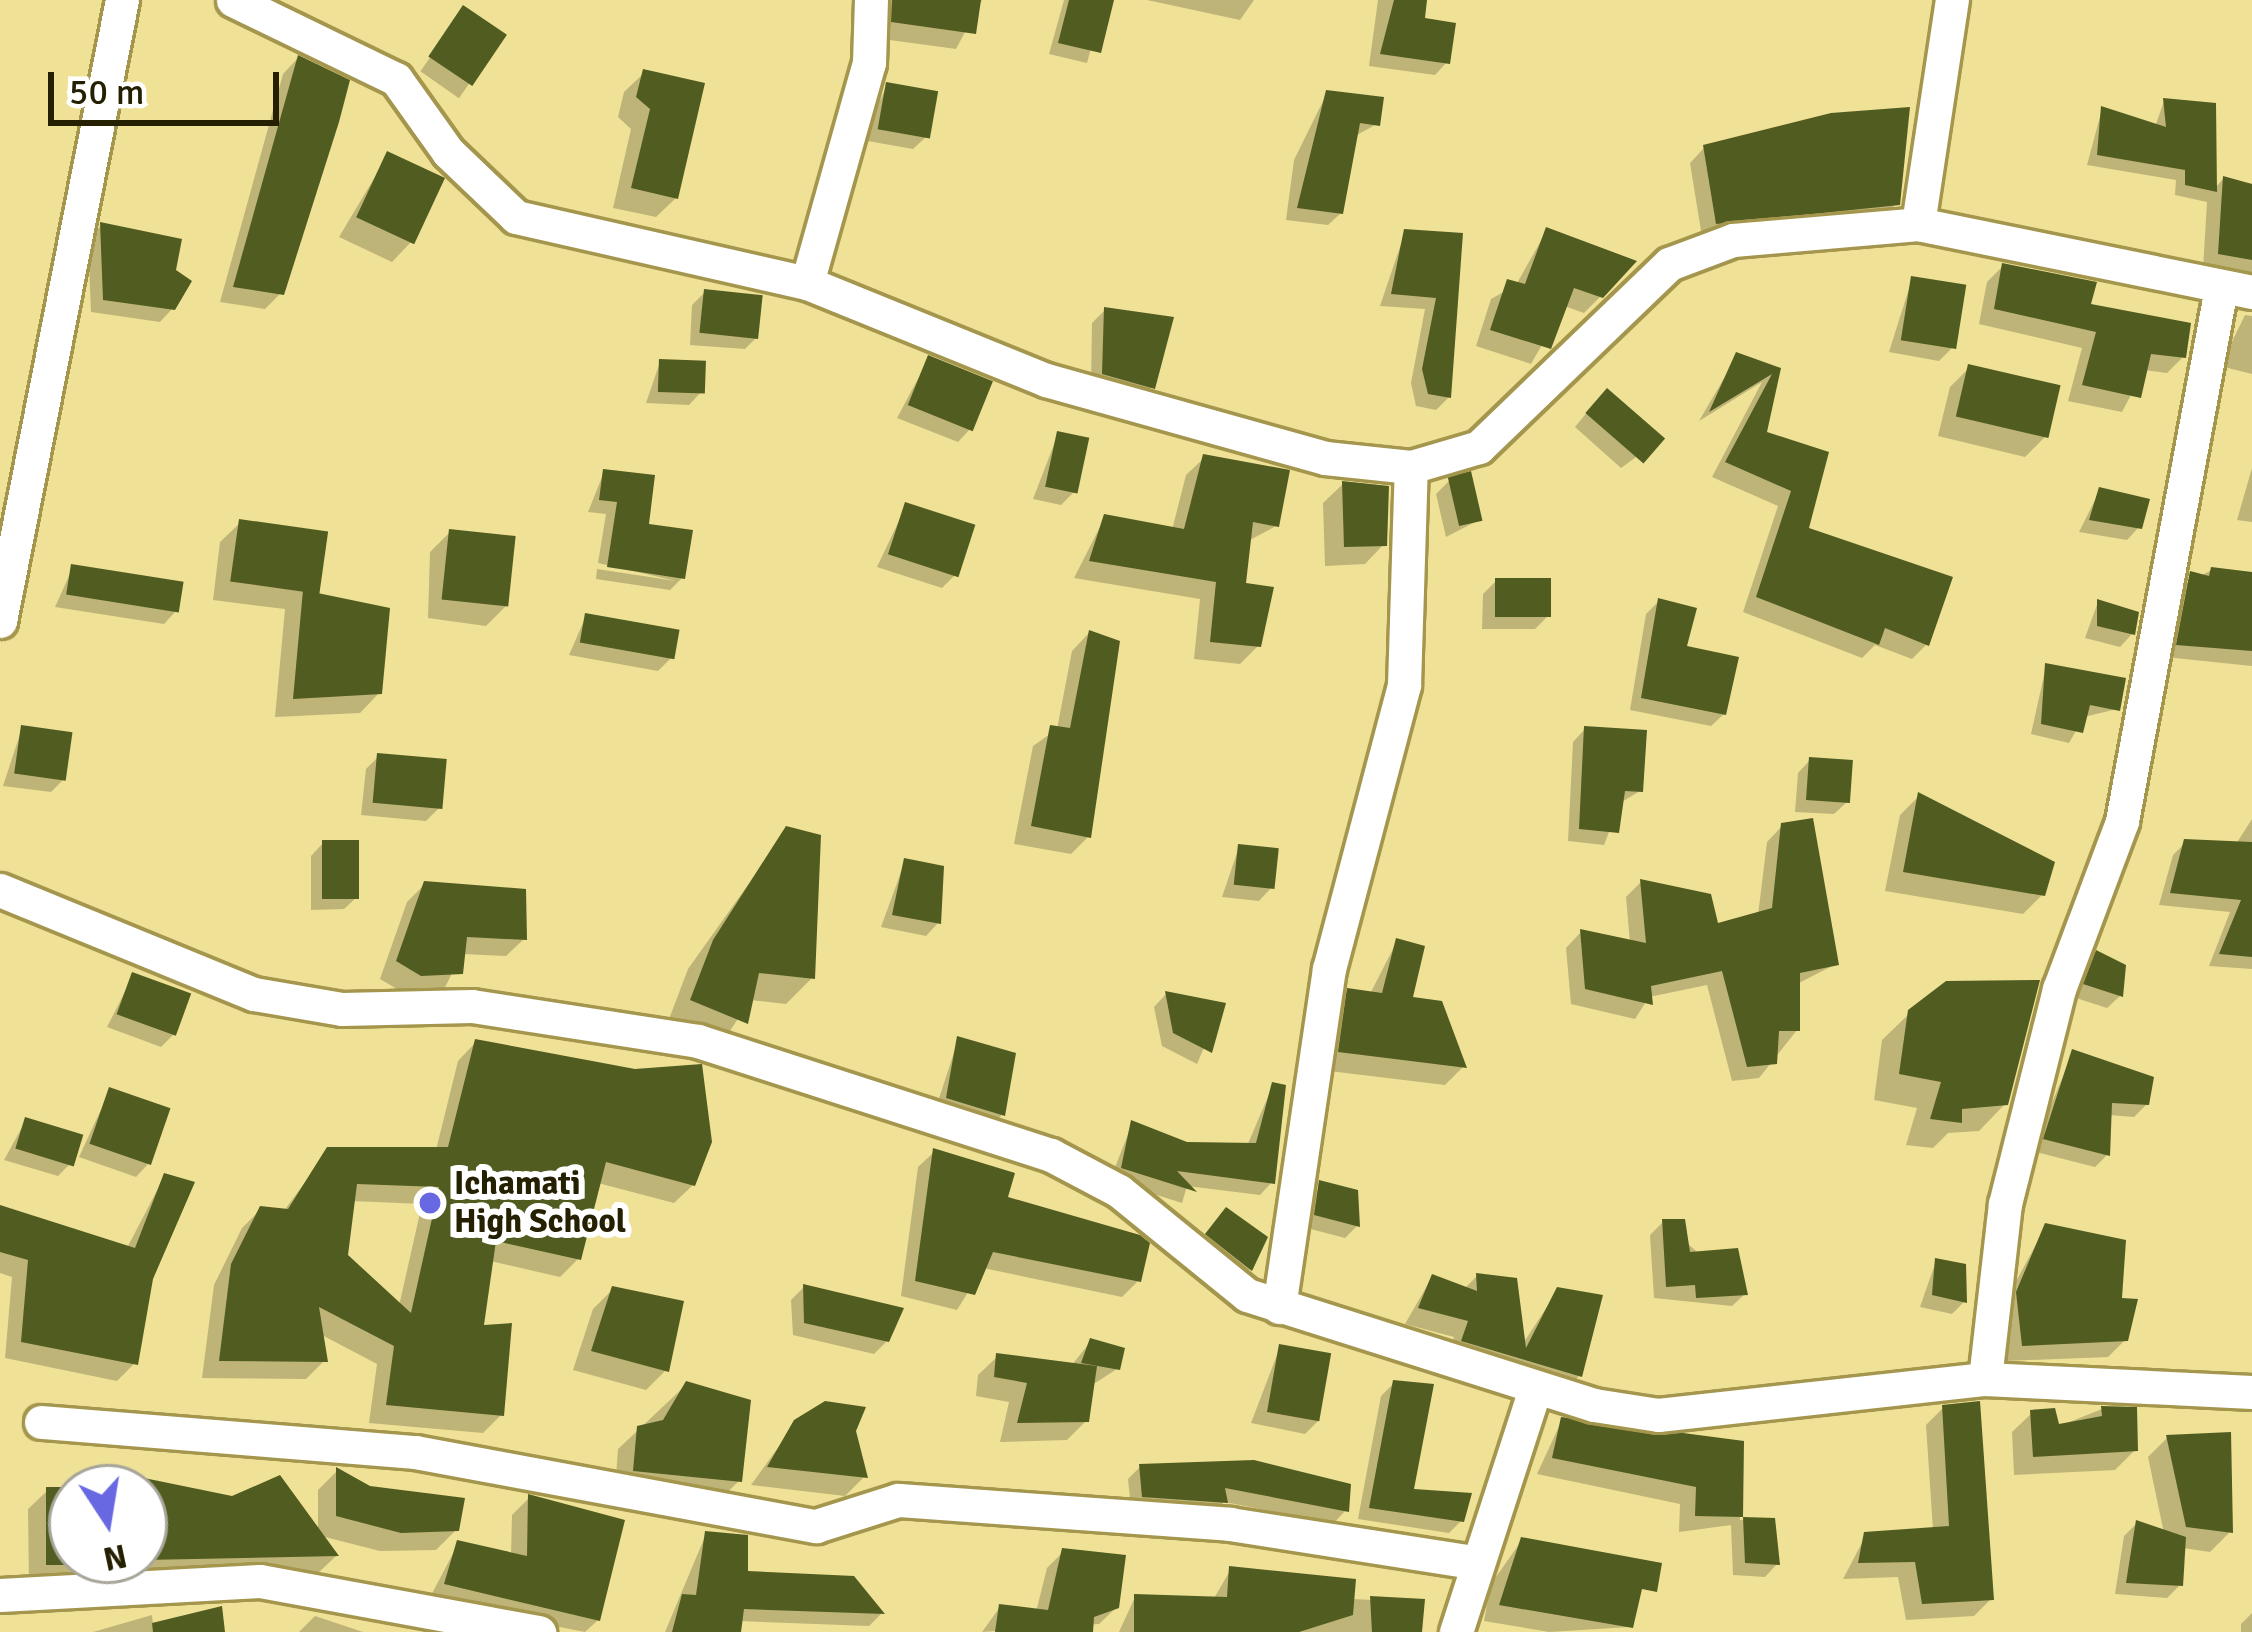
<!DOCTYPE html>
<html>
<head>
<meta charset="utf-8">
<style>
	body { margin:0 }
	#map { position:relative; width:2252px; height:1632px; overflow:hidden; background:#efe196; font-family:Signika,sans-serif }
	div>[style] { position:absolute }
	.shadow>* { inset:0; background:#0003; transform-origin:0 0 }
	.building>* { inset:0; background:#515c21; transform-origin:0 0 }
	.roads { filter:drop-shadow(3px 0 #a4964d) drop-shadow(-3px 0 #a4964d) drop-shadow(0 3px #a4964d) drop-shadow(0 -3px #a4964d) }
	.street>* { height:33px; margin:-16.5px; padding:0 16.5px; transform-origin:16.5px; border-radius:16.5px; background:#fff }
	.dots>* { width:33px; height:33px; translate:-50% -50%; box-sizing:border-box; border:6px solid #fff; border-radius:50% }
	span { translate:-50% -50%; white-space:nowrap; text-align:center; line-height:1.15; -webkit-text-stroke:12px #fff; paint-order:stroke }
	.poi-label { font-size:33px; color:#262002; font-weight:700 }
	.left { translate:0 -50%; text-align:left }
	.north { position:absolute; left:48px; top:1464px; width:120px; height:120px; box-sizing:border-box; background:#fff; border:3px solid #a8a69a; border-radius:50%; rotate:168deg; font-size:33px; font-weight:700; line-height:48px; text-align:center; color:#262002 }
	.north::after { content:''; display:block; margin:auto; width:42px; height:54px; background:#6868e2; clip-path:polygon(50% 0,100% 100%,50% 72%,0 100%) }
	.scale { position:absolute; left:48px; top:72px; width:231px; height:54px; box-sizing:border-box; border:6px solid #262002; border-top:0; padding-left:15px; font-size:36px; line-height:42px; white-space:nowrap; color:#262002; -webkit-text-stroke:9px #fff; paint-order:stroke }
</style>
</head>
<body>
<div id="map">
	<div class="shadow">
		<div style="clip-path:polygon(870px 0,982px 0,956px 49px,875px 38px)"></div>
		<div style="clip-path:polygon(1064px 0,1104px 0,1087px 63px,1049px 54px)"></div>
		<div style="clip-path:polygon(1147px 0,1254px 0,1240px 20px)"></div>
		<div style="clip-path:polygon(1378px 0,1424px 0,1422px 21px,1447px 62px,1435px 75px,1369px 66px)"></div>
		<div style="left:464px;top:9px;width:47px;height:76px;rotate:35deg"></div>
		<div style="clip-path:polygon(298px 58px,281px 293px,265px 309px,220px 302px,283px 74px)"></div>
		<div style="clip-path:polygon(644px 73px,676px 198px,656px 217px,613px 208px,631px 129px,618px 117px,624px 92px)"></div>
		<div style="clip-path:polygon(887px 85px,926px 137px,913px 149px,862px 140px)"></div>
		<div style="clip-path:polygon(1327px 93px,1377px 124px,1355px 136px,1341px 213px,1328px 225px,1286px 220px,1294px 160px)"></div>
		<div style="clip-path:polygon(2164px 101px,2214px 189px,2223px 179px,2252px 184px,2252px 278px,2203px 269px,2207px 202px,2175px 195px,2176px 180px,2087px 165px,2102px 109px,2155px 127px)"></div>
		<div style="clip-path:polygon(1704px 148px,1897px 203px,1882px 218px,1702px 237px,1690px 163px)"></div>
		<div style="clip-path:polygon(388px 155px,411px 242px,392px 262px,339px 237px)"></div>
		<div style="clip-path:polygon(101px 226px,173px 271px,173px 308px,160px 322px,91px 312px,88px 238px)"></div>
		<div style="clip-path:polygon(1547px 230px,1601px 296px,1584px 313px,1564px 306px,1531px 364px,1476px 346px,1491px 299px,1516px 285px)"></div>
		<div style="clip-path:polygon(1405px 232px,1460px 236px,1449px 397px,1436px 410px,1416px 406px,1411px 383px,1425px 309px,1380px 306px)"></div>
		<div style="clip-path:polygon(2003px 266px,2088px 306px,2183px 357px,2167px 373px,2144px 370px,2122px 412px,2068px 401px,2082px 348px,1979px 324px,1987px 282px)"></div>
		<div style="clip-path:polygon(1912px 279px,1952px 348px,1939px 361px,1889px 352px)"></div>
		<div style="clip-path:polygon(705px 292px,758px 336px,745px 349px,690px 345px,692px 305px)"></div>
		<div style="clip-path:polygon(1105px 310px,1152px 387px,1139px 400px,1091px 386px,1092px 323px)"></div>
		<div style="clip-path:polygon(2245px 315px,2252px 316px,2252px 374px,2220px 366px)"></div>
		<div style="clip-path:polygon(1737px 356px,1777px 370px,1763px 434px,1825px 454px,1806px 530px,1927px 644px,1912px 659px,1875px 645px,1862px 658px,1743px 612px,1778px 506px,1712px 477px,1762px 382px,1699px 421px)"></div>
		<div style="clip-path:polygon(929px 358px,970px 429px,958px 442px,897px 418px)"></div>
		<div style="clip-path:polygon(660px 362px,701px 392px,689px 405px,646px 403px)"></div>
		<div style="clip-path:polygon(1969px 368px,2045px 437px,2025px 457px,1938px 436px,1950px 387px)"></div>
		<div style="clip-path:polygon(1594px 404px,1661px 439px,1621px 468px,1575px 427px)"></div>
		<div style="clip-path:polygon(1058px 434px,1074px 492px,1061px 505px,1033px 499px)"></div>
		<div style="clip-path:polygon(1204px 458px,1276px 526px,1248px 541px,1243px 586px,1258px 646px,1240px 664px,1194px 659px,1200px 599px,1074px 578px,1105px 517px,1172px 530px,1186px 475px)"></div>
		<div style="clip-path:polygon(2252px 468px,2252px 522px,2237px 520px)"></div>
		<div style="clip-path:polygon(604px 472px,682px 578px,670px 590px,596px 579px,597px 569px,676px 581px,598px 563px,606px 514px,588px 512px)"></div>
		<div style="clip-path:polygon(1449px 481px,1479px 520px,1446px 537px,1436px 494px)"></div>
		<div style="clip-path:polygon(1343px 484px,1384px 544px,1365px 564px,1325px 566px,1323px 503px)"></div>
		<div style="clip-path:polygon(2100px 490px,2139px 527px,2127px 540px,2079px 532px)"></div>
		<div style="clip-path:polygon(906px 506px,955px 575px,942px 588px,877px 567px)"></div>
		<div style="clip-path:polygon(240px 523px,317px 591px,379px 693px,360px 713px,275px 717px,285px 609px,213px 600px,220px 542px)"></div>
		<div style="clip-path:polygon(450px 532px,506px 606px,486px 626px,428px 618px,430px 552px)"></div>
		<div style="clip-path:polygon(73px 567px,176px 611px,164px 624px,55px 607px)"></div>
		<div style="clip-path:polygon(2212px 570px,2252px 575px,2252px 666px,2165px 657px,2178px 587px)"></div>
		<div style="clip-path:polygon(1496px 581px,1548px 616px,1535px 629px,1482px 629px,1483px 594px)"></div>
		<div style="clip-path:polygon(1659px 601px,1724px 714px,1711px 726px,1630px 710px,1646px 614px)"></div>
		<div style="clip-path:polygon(2098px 602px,2132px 634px,2120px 647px,2085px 638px)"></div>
		<div style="clip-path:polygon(586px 616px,671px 658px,658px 671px,569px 655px)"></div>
		<div style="clip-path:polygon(1089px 633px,1089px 836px,1071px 854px,1014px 844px,1033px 746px,1057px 729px,1072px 651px)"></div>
		<div style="clip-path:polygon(2046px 666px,2117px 709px,2084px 717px,2069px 743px,2031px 734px)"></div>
		<div style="clip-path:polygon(22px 728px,63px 780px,51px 792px,3px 786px)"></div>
		<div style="clip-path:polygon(1585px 729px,1640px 791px,1620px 803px,1604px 845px,1568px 841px,1573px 742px)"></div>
		<div style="clip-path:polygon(379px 756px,439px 808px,426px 821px,361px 815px,366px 769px)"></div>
		<div style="clip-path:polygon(1810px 760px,1847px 802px,1834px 814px,1795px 812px,1798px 773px)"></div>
		<div style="clip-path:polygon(1919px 796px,2042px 895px,2023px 914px,1885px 891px,1900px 815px)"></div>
		<div style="clip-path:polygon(2252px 819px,2252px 969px,2209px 966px,2230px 912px,2159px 905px,2173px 855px,2186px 842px,2236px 844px)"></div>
		<div style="clip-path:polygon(1782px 826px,1836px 964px,1797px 984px,1797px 1030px,1759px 1078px,1732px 1081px,1707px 985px,1649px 997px,1635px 1019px,1571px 1004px,1566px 948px,1581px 932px,1630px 943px,1626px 897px,1641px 882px,1715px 927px,1758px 915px,1767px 842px)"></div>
		<div style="clip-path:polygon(787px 830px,812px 978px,786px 1004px,750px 1000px,719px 1048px,666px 1027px,688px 969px)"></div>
		<div style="clip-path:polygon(323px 843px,357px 897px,344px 909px,311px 910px,311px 856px)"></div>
		<div style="clip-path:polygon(1239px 847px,1271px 888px,1259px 901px,1222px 897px)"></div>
		<div style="clip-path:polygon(905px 861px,938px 923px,926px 936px,881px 927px)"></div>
		<div style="clip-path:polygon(425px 884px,524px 939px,506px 956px,462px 954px,443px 991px,402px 992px,380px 979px,407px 902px)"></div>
		<div style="clip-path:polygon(1397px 941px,1410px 1000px,1463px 1067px,1445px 1085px,1321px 1070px,1330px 1010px,1348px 991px,1370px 994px)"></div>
		<div style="clip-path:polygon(2096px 954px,2120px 996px,2107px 1008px,2073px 997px)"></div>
		<div style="clip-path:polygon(133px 976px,174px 1034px,161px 1047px,107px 1027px)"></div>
		<div style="clip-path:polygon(1166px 994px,1222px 1005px,1197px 1064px,1162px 1046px,1154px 1007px)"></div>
		<div style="clip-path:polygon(1910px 1013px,2005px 1104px,1979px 1131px,1948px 1133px,1933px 1148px,1906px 1145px,1917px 1108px,1874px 1100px,1882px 1040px)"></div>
		<div style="clip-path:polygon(958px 1040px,1002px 1115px,989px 1127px,935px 1111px)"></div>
		<div style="clip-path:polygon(evenodd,476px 1042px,693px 1185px,674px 1203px,598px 1183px,578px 1259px,560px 1277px,490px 1261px,481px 1328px,501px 1415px,483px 1433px,369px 1423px,377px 1364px,320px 1334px,324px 1361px,306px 1379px,202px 1378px,214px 1285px,242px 1228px,261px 1209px,283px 1212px,329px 1150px,436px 1150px,458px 1061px,476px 1042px,352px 1201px,422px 1204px,399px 1306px,345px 1256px,352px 1201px)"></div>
		<div style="clip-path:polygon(2073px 1052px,2147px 1104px,2134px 1117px,2109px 1115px,2107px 1155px,2095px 1167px,2032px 1151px)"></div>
		<div style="clip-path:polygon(1273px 1085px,1272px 1182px,1260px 1195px,1187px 1186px,1182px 1203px,1110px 1180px,1132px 1124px,1186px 1145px,1247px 1146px)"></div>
		<div style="clip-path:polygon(110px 1090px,148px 1164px,136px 1177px,79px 1157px)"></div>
		<div style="clip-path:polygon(26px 1120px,70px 1164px,58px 1176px,4px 1160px)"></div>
		<div style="clip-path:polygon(934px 1152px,1004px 1199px,1138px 1281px,1122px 1297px,983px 1268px,957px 1310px,901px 1296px,918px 1167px)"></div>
		<div style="clip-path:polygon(164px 1177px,135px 1363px,117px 1381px,5px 1358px,12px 1277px,0 1273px,0 1209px,127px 1248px)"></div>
		<div style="clip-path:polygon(1320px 1184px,1357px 1226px,1345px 1238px,1303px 1227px)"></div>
		<div style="clip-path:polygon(1663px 1222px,1745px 1294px,1732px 1306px,1654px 1298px,1650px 1235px)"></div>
		<div style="clip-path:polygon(1214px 1223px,1250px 1269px,1237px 1281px,1195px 1248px)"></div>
		<div style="clip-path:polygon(2046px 1226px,2125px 1340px,2108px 1357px,2005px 1361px,2000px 1311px)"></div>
		<div style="clip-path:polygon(1936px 1261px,1964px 1302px,1952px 1314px,1920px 1307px)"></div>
		<div style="clip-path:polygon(1477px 1276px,1522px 1345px,1558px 1290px,1580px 1375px,1564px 1391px,1447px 1356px,1454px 1337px,1405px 1324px,1432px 1277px,1464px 1289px)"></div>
		<div style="clip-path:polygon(804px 1287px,887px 1341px,874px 1354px,793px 1335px,791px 1300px)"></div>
		<div style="clip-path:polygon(613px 1289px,666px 1370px,646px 1390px,573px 1370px,593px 1309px)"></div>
		<div style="clip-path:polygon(1091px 1341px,1117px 1369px,1092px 1385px,1087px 1420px,1067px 1440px,1000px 1442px,1009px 1402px,976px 1396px,978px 1375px,998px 1356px,1071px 1366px)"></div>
		<div style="clip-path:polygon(1280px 1347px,1318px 1421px,1305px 1434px,1251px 1423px)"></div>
		<div style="clip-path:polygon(1394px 1383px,1410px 1491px,1462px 1520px,1449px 1533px,1358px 1519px,1381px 1396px)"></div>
		<div style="clip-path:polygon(687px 1384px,739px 1481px,719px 1500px,615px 1490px,618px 1449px)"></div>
		<div style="clip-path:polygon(1943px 1408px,1991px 1599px,1974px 1616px,1906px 1620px,1898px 1577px,1843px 1579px,1866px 1535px,1933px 1530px,1926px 1425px)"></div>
		<div style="clip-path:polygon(2102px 1409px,2135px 1450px,2115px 1470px,2014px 1475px,2012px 1432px,2032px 1413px,2057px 1427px)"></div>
		<div style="clip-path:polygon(1562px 1420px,1741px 1443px,1740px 1520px,1772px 1521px,1777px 1564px,1765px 1577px,1733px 1575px,1731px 1525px,1679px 1532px,1680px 1504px,1537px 1474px)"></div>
		<div style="clip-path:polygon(796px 1423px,853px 1431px,864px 1477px,845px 1496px,751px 1485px)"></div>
		<div style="clip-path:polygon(2167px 1438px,2230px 1532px,2210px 1552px,2183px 1548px,2180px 1585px,2167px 1598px,2115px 1594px,2124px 1536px,2137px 1523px,2164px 1533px,2148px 1457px)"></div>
		<div style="clip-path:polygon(1140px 1467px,1346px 1510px,1334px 1523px,1224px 1502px,1213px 1514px,1131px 1508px,1128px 1479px)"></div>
		<div style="clip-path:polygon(337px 1471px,456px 1530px,436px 1550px,380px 1551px,321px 1536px,336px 1556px,317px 1574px,29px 1583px,28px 1509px,48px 1490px,72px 1491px,72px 1560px,144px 1560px,144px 1488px,125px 1488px,134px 1479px,318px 1532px,318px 1490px)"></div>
		<div style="clip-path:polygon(529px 1498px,598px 1620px,585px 1632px,428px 1601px,458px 1544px,511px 1556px,512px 1515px)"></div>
		<div style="clip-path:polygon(706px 1534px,746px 1574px,852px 1579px,881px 1614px,869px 1626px,739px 1621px,738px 1632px,665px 1632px)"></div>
		<div style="clip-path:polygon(1522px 1540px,1630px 1627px,1549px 1632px,1484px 1621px,1491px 1584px)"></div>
		<div style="clip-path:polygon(1064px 1551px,1117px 1607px,1099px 1624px,982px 1632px,1000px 1607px,1036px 1612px,1047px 1568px)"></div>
		<div style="clip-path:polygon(1231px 1569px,1351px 1599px,1422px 1602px,1417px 1632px,1119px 1632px,1135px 1597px,1213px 1600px)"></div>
		<div style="clip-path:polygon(2252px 1613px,2252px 1632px,2241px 1632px,2241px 1624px)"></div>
		<div style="clip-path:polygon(152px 1615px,153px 1625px,222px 1632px,93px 1632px)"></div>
		<div style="clip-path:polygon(315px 1616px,363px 1632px,299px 1632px)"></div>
	</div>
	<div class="building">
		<div style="clip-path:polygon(892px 0,981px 0,976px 34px,891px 22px)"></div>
		<div style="clip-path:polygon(1069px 0,1114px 0,1101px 53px,1058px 43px)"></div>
		<div style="clip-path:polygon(1394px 0,1427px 0,1425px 18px,1456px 23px,1450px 64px,1380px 54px)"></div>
		<div style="left:463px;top:5px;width:53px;height:62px;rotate:34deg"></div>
		<div style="clip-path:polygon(298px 55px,350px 80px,339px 122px,284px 295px,233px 287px)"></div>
		<div style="clip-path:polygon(643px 69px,705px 83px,678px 199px,631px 188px,650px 109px,636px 97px)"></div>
		<div style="left:886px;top:82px;width:53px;height:48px;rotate:10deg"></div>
		<div style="clip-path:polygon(1326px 90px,1384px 97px,1380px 126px,1360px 123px,1343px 214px,1297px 208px)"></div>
		<div style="clip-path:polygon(2163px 98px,2216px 103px,2217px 192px,2185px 185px,2185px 170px,2097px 155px,2101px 106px,2166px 127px)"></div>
		<div style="clip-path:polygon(1910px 107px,1900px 205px,1716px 224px,1703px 145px,1831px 113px)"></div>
		<div style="left:387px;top:151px;width:64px;height:73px;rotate:25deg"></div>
		<div style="clip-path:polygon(2223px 176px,2252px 184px,2252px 260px,2218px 254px)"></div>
		<div style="clip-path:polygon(100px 222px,182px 239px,176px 270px,192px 281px,175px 310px,103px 300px)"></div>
		<div style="clip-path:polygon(1546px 227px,1637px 261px,1603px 298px,1574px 288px,1551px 349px,1490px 330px,1507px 279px,1525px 284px)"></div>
		<div style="clip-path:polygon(1404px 229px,1463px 233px,1451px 398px,1428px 394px,1422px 369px,1436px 298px,1391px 294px)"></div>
		<div style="clip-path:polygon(2002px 263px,2097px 282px,2091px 304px,2191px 323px,2186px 358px,2151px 354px,2141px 398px,2082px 385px,2096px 332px,1994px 309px)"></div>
		<div style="left:1911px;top:276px;width:56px;height:65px;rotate:9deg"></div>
		<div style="left:704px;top:289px;width:59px;height:44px;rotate:6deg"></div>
		<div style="clip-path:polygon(1104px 307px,1174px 317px,1155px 389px,1102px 374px)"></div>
		<div style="clip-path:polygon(1736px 352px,1781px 368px,1767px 432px,1829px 452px,1809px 528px,1953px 577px,1929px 646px,1885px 628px,1879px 645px,1756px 597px,1791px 491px,1725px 462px,1772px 374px,1709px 412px)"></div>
		<div style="left:928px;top:355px;width:70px;height:54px;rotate:22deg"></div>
		<div style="left:659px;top:359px;width:47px;height:33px;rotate:2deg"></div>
		<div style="left:1968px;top:364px;width:95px;height:54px;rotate:13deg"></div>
		<div style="left:1607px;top:388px;width:77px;height:33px;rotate:41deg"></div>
		<div style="left:1057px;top:431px;width:33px;height:57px;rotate:12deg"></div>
		<div style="clip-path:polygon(1203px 454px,1290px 470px,1279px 527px,1253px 522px,1246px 583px,1274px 587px,1261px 647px,1210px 642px,1216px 582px,1089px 561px,1104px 514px,1184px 529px)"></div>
		<div style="clip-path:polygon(603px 469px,655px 475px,649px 524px,693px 530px,685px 579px,607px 567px,617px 502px,599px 500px)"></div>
		<div style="left:1471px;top:471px;width:51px;height:24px;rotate:77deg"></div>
		<div style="clip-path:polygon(1342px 481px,1389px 486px,1387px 546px,1344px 547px)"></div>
		<div style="clip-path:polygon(2099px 487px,2150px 499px,2142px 529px,2089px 520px)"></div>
		<div style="left:905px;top:502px;width:74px;height:55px;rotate:18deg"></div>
		<div style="left:239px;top:519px;width:90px;height:63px;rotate:8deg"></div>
		<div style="left:449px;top:529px;width:67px;height:71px;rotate:6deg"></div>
		<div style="left:71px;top:564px;width:114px;height:31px;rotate:9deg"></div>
		<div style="clip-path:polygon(2211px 567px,2252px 572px,2252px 651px,2176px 645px,2190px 571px,2209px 576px)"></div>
		<div style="left:1495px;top:578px;width:56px;height:39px"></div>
		<div style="clip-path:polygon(303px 590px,390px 608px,382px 694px,293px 699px)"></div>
		<div style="clip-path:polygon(1658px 598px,1697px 608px,1687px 646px,1739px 657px,1726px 715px,1641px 698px)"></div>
		<div style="clip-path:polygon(2097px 599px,2139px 612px,2135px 635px,2097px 626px)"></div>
		<div style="left:585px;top:613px;width:96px;height:30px;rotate:10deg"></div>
		<div style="clip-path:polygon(1089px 630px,1120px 641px,1091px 838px,1031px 826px,1050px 725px,1070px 728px)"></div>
		<div style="clip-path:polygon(2045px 663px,2126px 678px,2120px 711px,2090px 705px,2083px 733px,2041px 724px)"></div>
		<div style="left:21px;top:725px;width:52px;height:49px;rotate:8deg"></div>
		<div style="clip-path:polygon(1584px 726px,1647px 730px,1643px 792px,1625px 791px,1619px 833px,1579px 829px)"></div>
		<div style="left:377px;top:753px;width:70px;height:50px;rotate:5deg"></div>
		<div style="left:1809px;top:757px;width:44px;height:43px;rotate:4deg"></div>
		<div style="clip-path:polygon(1918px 792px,2055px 862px,2045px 896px,1903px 872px)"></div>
		<div style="clip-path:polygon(1813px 818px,1839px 965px,1800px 973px,1800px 1031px,1779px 1031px,1777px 1064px,1747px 1067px,1722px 971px,1651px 986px,1653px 1005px,1585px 989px,1580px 929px,1646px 943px,1640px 879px,1711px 894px,1718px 923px,1772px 908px,1781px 823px)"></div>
		<div style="clip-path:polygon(786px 826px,821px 835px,815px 979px,759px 973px,748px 1024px,690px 1000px,713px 940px)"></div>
		<div style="clip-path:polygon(2184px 839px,2252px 842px,2252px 957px,2219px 954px,2241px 900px,2170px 893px)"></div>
		<div style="left:322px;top:840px;width:37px;height:59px"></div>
		<div style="left:1238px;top:844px;width:41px;height:41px;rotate:6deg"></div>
		<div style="clip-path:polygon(904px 858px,944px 866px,941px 924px,892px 915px)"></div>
		<div style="clip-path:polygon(424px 881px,526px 889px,527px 940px,467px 937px,463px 974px,421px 976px,396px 961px)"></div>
		<div style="clip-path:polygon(1396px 938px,1425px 946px,1413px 997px,1442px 1001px,1467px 1068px,1338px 1052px,1347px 988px,1382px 993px)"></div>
		<div style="clip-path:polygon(2096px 950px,2126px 965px,2123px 997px,2083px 984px)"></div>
		<div style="left:132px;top:972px;width:63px;height:45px;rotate:20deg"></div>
		<div style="clip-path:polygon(2040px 980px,2008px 1105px,1962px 1109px,1962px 1123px,1930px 1119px,1941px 1082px,1899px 1074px,1908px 1010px,1946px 981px)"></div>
		<div style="clip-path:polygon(1165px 991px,1226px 1003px,1212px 1053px,1173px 1033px)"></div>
		<div style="clip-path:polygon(957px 1036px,1016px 1053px,1005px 1116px,946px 1098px)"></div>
		<div style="clip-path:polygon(evenodd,475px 1039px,635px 1069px,702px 1064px,712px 1142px,695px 1186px,606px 1162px,581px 1260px,496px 1241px,484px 1325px,512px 1323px,504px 1416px,386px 1405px,394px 1346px,319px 1307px,328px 1362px,219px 1361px,231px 1264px,260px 1206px,288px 1209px,327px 1147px,448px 1147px,475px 1039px,357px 1184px,439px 1187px,411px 1313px,348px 1255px,357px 1184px)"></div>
		<div style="clip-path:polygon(2072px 1049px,2154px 1077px,2149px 1105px,2112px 1103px,2110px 1156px,2043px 1139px)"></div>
		<div style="clip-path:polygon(1272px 1082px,1286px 1085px,1275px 1184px,1177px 1171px,1197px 1192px,1121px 1168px,1131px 1120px,1187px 1142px,1256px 1143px)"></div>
		<div style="left:109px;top:1087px;width:65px;height:60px;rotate:19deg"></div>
		<div style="left:25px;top:1117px;width:61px;height:33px;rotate:17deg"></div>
		<div style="clip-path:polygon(933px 1148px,1015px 1173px,1008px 1197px,1140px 1235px,1150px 1243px,1141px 1282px,993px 1252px,975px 1295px,915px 1281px)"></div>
		<div style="clip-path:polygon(164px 1173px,195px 1182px,153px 1279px,138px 1365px,21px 1342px,28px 1260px,0 1252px,0 1205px,135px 1248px)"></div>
		<div style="clip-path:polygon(1319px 1180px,1358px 1190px,1360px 1227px,1314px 1215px)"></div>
		<div style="clip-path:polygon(1226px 1207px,1268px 1237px,1252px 1271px,1205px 1234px)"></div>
		<div style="clip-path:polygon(1662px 1219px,1685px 1219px,1690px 1252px,1738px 1248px,1748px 1295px,1696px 1298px,1695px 1285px,1666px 1287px)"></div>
		<div style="clip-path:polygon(2045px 1223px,2126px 1240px,2122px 1298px,2138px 1299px,2128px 1341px,2022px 1346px,2016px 1292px)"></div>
		<div style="clip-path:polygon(1935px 1258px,1966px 1264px,1967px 1303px,1932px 1295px)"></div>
		<div style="clip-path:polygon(1476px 1273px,1517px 1278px,1526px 1348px,1557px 1287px,1603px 1295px,1582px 1377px,1461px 1341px,1468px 1321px,1418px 1308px,1432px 1274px,1477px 1291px)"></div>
		<div style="clip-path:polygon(803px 1284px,904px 1308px,889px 1342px,804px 1323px)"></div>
		<div style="clip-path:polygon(612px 1286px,684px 1301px,669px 1372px,591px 1351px)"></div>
		<div style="clip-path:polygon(1090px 1338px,1125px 1348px,1120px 1370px,1081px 1363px)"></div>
		<div style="left:1279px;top:1344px;width:53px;height:69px;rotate:10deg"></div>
		<div style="clip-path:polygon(996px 1353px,1097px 1366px,1089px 1422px,1017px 1423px,1027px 1383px,994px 1377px)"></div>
		<div style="clip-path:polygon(1393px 1380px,1434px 1384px,1414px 1489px,1472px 1493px,1464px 1522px,1369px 1508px)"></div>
		<div style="clip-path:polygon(686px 1381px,751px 1400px,742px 1482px,633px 1471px,637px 1426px,663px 1420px)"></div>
		<div style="clip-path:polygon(825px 1401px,866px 1407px,856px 1431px,868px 1478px,767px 1467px,794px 1420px)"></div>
		<div style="clip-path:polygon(1980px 1401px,1994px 1600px,1922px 1604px,1915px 1562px,1858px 1563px,1864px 1532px,1949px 1526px,1942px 1405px)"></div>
		<div style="clip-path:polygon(2101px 1406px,2137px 1407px,2138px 1451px,2033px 1457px,2030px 1410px,2055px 1408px,2059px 1424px,2102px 1416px)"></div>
		<div style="clip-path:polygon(1561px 1417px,1744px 1441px,1743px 1517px,1695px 1516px,1696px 1487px,1552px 1458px)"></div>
		<div style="clip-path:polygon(2231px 1432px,2233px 1533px,2186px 1527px,2166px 1435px)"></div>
		<div style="clip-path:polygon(1254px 1460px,1351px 1484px,1349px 1512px,1225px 1488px,1228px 1503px,1142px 1497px,1139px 1464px)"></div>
		<div style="clip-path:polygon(336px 1467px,370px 1486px,465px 1498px,459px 1531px,401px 1533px,336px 1516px)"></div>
		<div style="clip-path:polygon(280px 1475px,339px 1556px,144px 1560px,144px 1478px,232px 1496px)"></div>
		<div style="left:46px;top:1487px;width:26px;height:78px"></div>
		<div style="clip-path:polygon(528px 1494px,625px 1520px,600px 1621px,444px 1584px,457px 1540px,527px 1556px)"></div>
		<div style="clip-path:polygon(1743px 1517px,1775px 1518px,1780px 1565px,1745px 1563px)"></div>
		<div style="clip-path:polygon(2136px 1520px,2186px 1537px,2183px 1586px,2126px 1583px)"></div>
		<div style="clip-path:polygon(705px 1531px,748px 1535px,748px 1571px,854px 1576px,885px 1614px,744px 1609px,741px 1632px,672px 1632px,682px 1594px,696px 1595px)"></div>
		<div style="clip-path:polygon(1521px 1537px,1662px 1563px,1657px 1592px,1642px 1589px,1633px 1628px,1499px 1605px)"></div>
		<div style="clip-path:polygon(1062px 1548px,1126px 1555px,1119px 1608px,1094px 1617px,1093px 1632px,995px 1632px,999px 1604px,1048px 1610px)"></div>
		<div style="clip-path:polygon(1229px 1566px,1356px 1579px,1353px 1615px,1299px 1632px,1134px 1632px,1134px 1594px,1227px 1597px)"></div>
		<div style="clip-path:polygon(1370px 1596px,1425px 1599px,1422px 1632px,1372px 1632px)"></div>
		<div style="clip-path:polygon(222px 1606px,225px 1632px,153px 1632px,152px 1623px)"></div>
	</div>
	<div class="roads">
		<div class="street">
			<div style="left:233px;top:0;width:181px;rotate:25.9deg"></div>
			<div style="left:396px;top:79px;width:90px;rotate:54.5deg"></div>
			<div style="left:448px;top:152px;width:94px;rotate:43.7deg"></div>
			<div style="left:516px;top:217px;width:298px;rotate:12.8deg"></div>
			<div style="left:807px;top:283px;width:258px;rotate:22.1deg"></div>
			<div style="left:1046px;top:380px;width:290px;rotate:15.6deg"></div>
			<div style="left:1325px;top:458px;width:86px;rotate:6deg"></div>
			<div style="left:1411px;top:467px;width:71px;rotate:-16.4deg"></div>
			<div style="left:1479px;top:447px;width:264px;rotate:-43.9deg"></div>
			<div style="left:1669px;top:264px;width:68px;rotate:-20.6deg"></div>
			<div style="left:1733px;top:240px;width:186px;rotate:-4.9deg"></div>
			<div style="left:1918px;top:224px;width:341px;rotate:11.5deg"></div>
			<div style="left:1918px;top:224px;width:227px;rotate:-81.4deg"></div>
			<div style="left:807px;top:283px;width:229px;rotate:-74.3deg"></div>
			<div style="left:869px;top:63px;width:63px;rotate:-88.2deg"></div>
			<div style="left:0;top:621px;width:633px;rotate:-78.89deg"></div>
			<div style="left:0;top:890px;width:274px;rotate:22.3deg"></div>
			<div style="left:254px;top:994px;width:89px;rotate:9.7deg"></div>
			<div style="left:342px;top:1009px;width:130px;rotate:-1.3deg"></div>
			<div style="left:472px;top:1006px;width:229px;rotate:8.8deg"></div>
			<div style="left:698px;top:1041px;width:371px;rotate:17.9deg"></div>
			<div style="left:1051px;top:1155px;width:77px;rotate:27.9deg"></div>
			<div style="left:1119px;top:1191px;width:165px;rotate:39.1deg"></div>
			<div style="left:1247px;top:1295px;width:364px;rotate:17.6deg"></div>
			<div style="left:1594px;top:1405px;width:65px;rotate:8.9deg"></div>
			<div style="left:1658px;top:1415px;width:329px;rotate:-6.3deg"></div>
			<div style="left:1985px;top:1379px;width:267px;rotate:2.8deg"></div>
			<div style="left:1279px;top:1307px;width:342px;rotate:-81.6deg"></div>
			<div style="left:1329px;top:969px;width:294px;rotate:-75.2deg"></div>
			<div style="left:1404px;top:685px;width:218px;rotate:-88.2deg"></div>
			<div style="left:1985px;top:1379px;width:176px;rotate:-83.5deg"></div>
			<div style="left:2005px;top:1204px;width:222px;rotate:-75.9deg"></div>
			<div style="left:2059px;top:989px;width:179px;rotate:-69.4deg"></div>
			<div style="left:2122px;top:821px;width:542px;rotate:-79.48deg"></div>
			<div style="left:41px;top:1422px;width:375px;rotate:4.6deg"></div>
			<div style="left:415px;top:1452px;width:408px;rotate:10.5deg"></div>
			<div style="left:816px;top:1526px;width:86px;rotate:-17.6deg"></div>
			<div style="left:898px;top:1500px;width:333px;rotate:4.1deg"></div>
			<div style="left:1230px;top:1524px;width:246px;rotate:8.9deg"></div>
			<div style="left:0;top:1595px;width:260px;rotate:-3.1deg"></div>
			<div style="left:260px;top:1581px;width:284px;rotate:10.4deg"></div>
			<div style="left:1456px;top:1632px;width:256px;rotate:-72deg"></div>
		</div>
	</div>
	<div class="dots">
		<div style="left:430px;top:1203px;background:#6868e2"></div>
	</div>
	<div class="poi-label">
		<span class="left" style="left:454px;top:1203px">Ichamati<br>High School</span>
	</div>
	<div class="north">N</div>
	<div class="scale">50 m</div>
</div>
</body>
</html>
